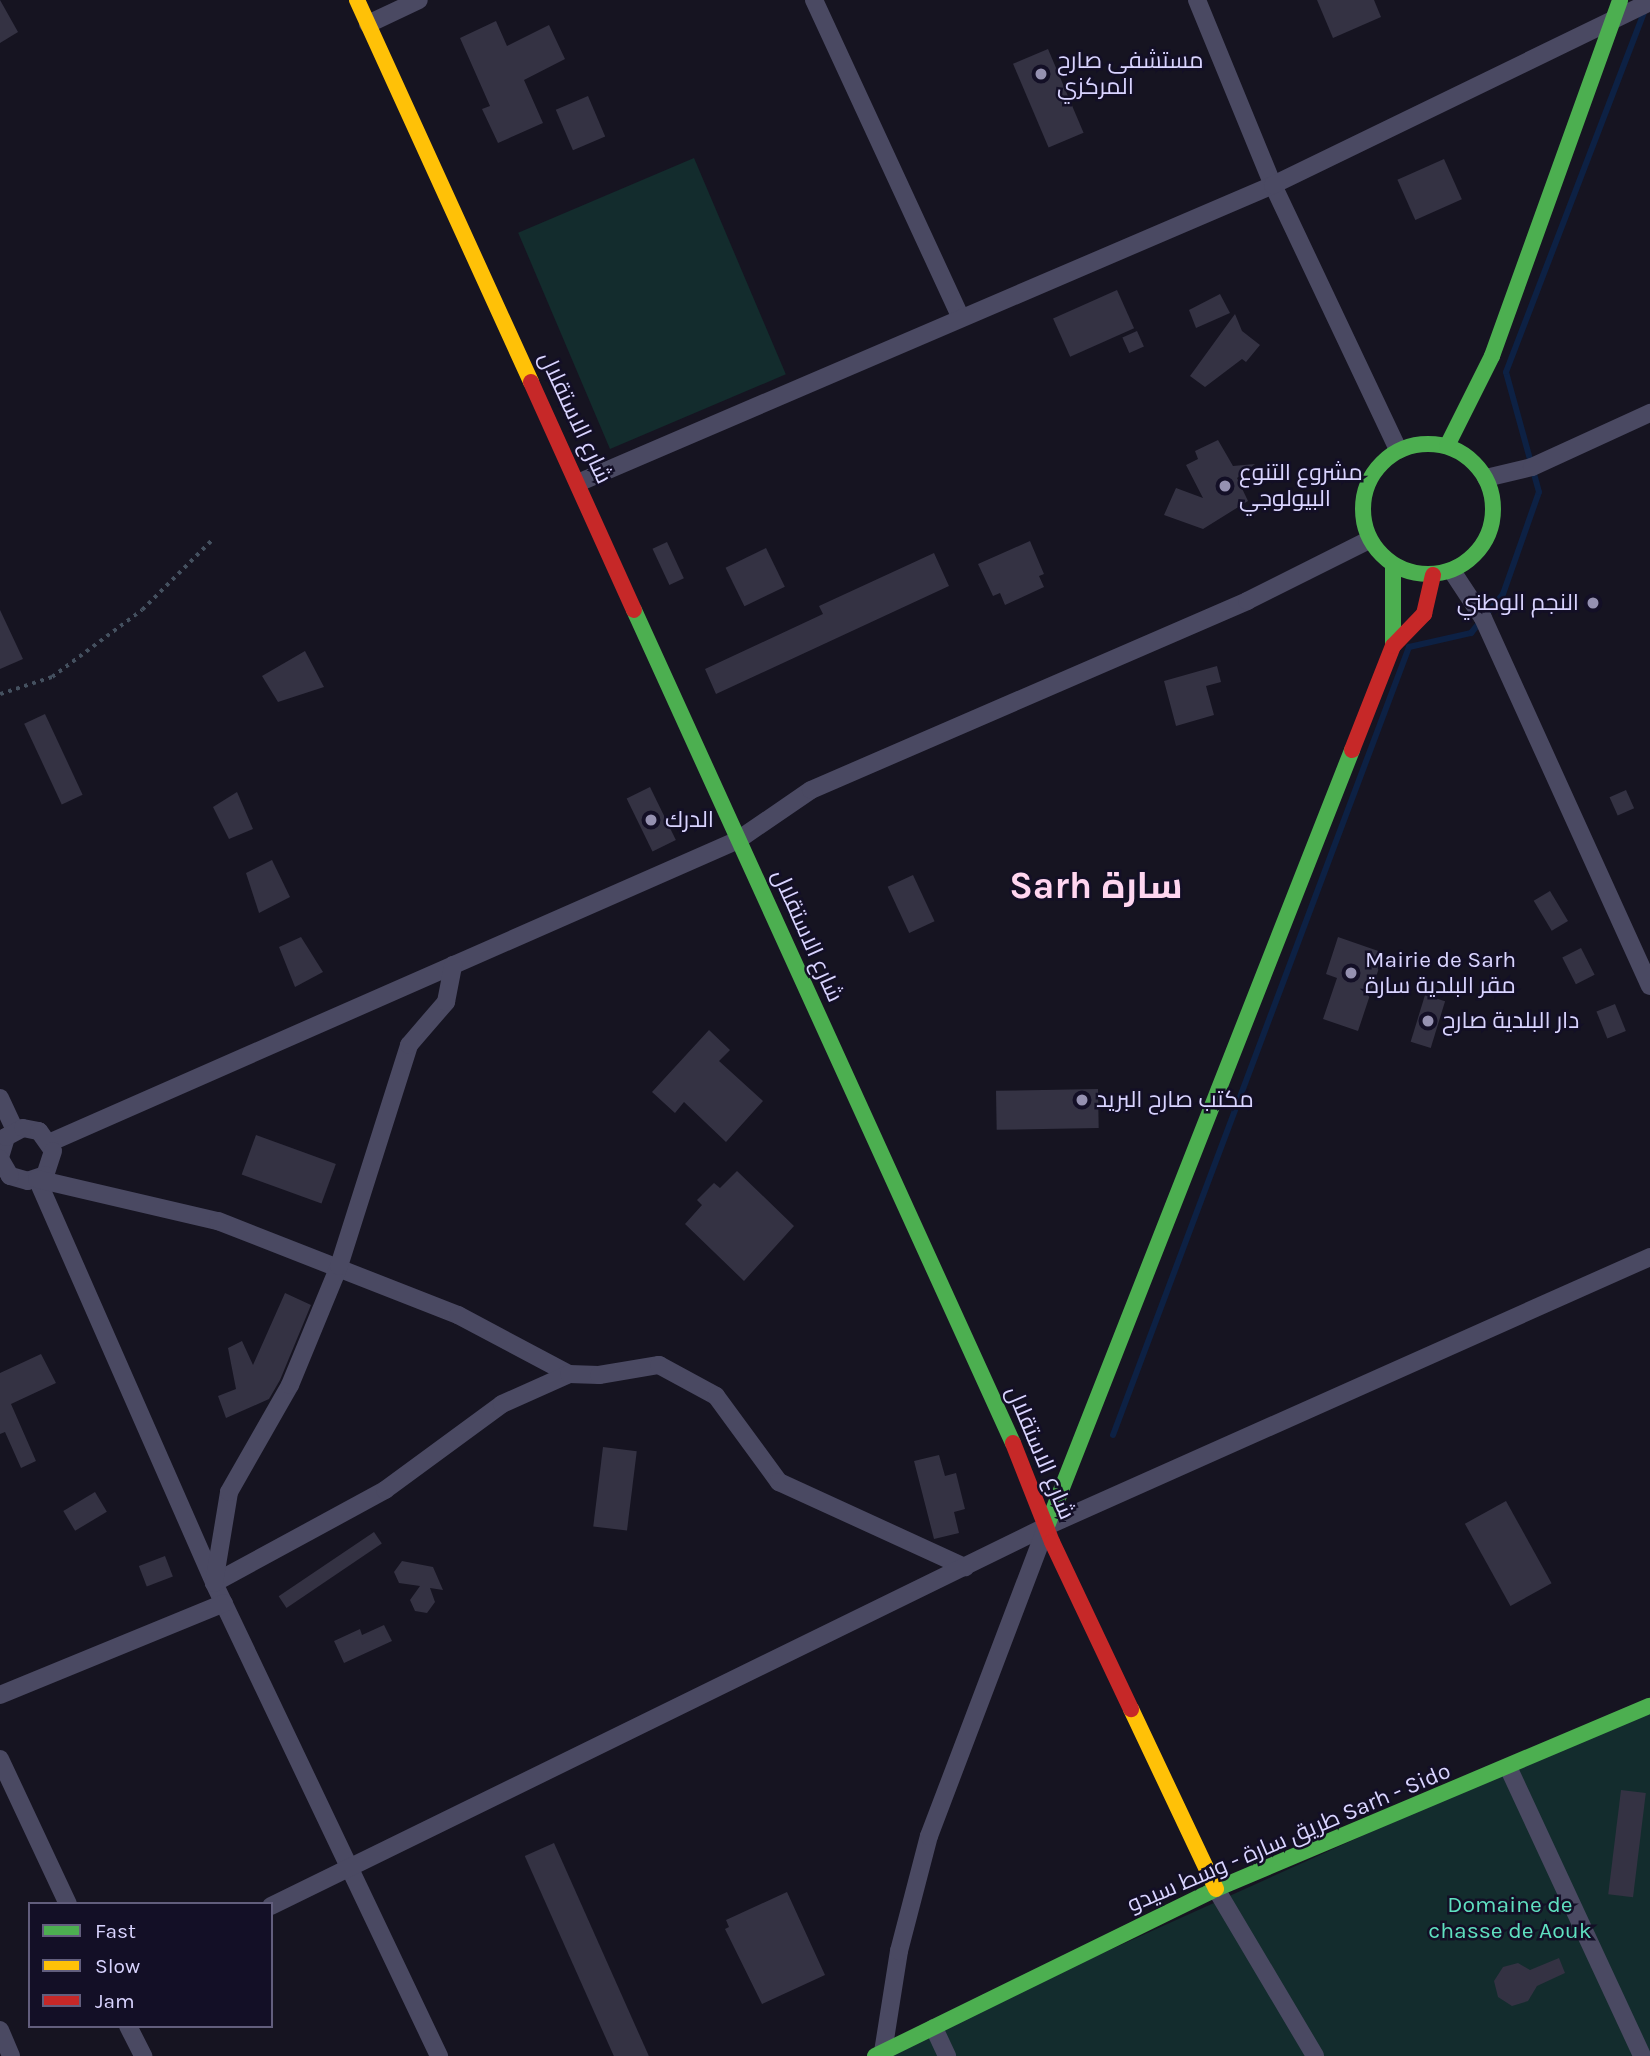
<!DOCTYPE html>
<html>
<head>
<meta charset="utf-8">
<style>
	body { margin:0 }
	#map { position:relative; width:1650px; height:2056px; overflow:hidden; background:#161421; font-family:Karla,Cairo,sans-serif }
	div>[style] { position:absolute }
	.green>* { inset:0; background:#132c2d; transform-origin:0 0 }
	.stream>* { height:6px; margin:-3px; padding:0 3px; transform-origin:3px; border-radius:3px; background:#0d2144 }
	.building>* { inset:0; background:#343243; transform-origin:0 0 }
	.path>* { height:3.5px; margin-top:-1.75px; transform-origin:0; background:repeating-linear-gradient(90deg,#44505f 0 3.5px,transparent 0 8.5px) }
	.street>* { height:18px; margin:-9px; padding:0 9px; transform-origin:9px; border-radius:9px; background:#4a4962 }
	.fast>* { height:16px; margin:-8px; padding:0 8px; transform-origin:8px; border-radius:8px; background:#4caf50 }
	.fast>.ring { margin:-8px; padding:0; box-sizing:content-box; background:none; border:16px solid #4caf50; border-radius:50% }
	.slow>* { height:16px; margin:-8px; padding:0 8px; transform-origin:8px; border-radius:8px; background:#ffc107 }
	.jam>* { height:16px; margin:-8px; padding:0 8px; transform-origin:8px; border-radius:8px; background:#c62828 }
	.dots>* { width:19px; height:19px; translate:-50% -50%; box-sizing:border-box; border:4px solid #130f26; border-radius:50% }
	span { translate:-50% -50%; white-space:nowrap; text-align:center; line-height:1.15; -webkit-text-stroke:5px #130f26; paint-order:stroke }
	.poi-label { font-size:23px; color:#d9d4ff }
	.left { translate:0 -50%; text-align:left }
	.right { translate:-100% -50%; text-align:right }
	.street-label { font-size:23px; color:#d9d4ff }
	.park-label { font-size:23px; color:#5fe0c0 }
	.town-label { font-size:37px; color:#ffd6f0; font-weight:700 }
	.legend { position:absolute; left:28px; top:1902px; width:245px; height:126px; box-sizing:border-box; background:#130f26; border:2px solid #625e7d; margin:0; padding:9px 12px; list-style:none; font-size:21px; color:#d9d4ff }
	.legend li { display:flex; align-items:center; gap:14px; height:35px }
	.legend b { width:35px; border:2px solid #625e7d }
</style>
</head>
<body>
<div id="map">
	<div class="green">
		<div style="left:694px;top:158px;width:235px;height:191px;rotate:67deg"></div>
		<div style="clip-path:polygon(1650px 1706px,1650px 2056px,875px 2056px)"></div>
	</div>
	<div class="stream">
		<div style="left:1113px;top:1435px;width:842px;rotate:-69.41deg"></div>
		<div style="left:1409px;top:647px;width:64px;rotate:-12.7deg"></div>
		<div style="left:1471px;top:633px;width:50px;rotate:-50.6deg"></div>
		<div style="left:1503px;top:594px;width:108px;rotate:-70.6deg"></div>
		<div style="left:1539px;top:492px;width:124px;rotate:-105.4deg"></div>
		<div style="left:1506px;top:372px;width:390px;rotate:-69deg"></div>
	</div>
	<div class="building">
		<div style="clip-path:polygon(0 0,18px 32px,0 43px)"></div>
		<div style="clip-path:polygon(1317px 0,1374px 0,1381px 17px,1333px 38px)"></div>
		<div style="clip-path:polygon(496px 21px,507px 46px,549px 25px,565px 59px,524px 80px,543px 123px,498px 143px,482px 109px,490px 106px,460px 38px)"></div>
		<div style="left:1048px;top:49px;width:91px;height:38px;rotate:67deg"></div>
		<div style="left:588px;top:96px;width:44px;height:35px;rotate:67deg"></div>
		<div style="left:1444px;top:159px;width:44px;height:51px;rotate:66deg"></div>
		<div style="left:1117px;top:290px;width:42px;height:70px;rotate:66deg"></div>
		<div style="clip-path:polygon(1220px 294px,1230px 313px,1196px 328px,1189px 310px)"></div>
		<div style="clip-path:polygon(1235px 314px,1242px 331px,1260px 345px,1246px 362px,1242px 359px,1205px 387px,1190px 376px)"></div>
		<div style="left:1137px;top:331px;width:17px;height:16px;rotate:66deg"></div>
		<div style="clip-path:polygon(1218px 440px,1233px 466px,1255px 464px,1237px 478px,1248px 501px,1203px 529px,1164px 515px,1176px 488px,1203px 498px,1186px 465px,1198px 459px,1195px 451px)"></div>
		<div style="clip-path:polygon(1030px 541px,1044px 574px,1039px 576px,1044px 587px,1005px 605px,1000px 593px,993px 596px,978px 564px)"></div>
		<div style="left:667px;top:542px;width:40px;height:16px;rotate:65deg"></div>
		<div style="left:766px;top:548px;width:43px;height:45px;rotate:64deg"></div>
		<div style="clip-path:polygon(934px 553px,949px 586px,716px 694px,705px 669px,823px 614px,819px 606px)"></div>
		<div style="clip-path:polygon(0 610px,23px 659px,0 669px)"></div>
		<div style="clip-path:polygon(305px 651px,324px 687px,278px 702px,262px 676px)"></div>
		<div style="clip-path:polygon(1217px 666px,1221px 682px,1206px 686px,1214px 715px,1176px 726px,1164px 681px)"></div>
		<div style="left:45px;top:714px;width:89px;height:23px;rotate:65deg"></div>
		<div style="left:650px;top:787px;width:59px;height:26px;rotate:64deg"></div>
		<div style="left:1626px;top:790px;width:20px;height:18px;rotate:66deg"></div>
		<div style="clip-path:polygon(237px 792px,253px 829px,229px 839px,213px 807px)"></div>
		<div style="clip-path:polygon(272px 860px,290px 897px,259px 913px,246px 873px)"></div>
		<div style="left:913px;top:875px;width:51px;height:28px;rotate:65deg"></div>
		<div style="left:1550px;top:891px;width:35px;height:19px;rotate:59deg"></div>
		<div style="clip-path:polygon(301px 937px,323px 972px,295px 987px,279px 947px)"></div>
		<div style="clip-path:polygon(1338px 937px,1384px 953px,1358px 1031px,1323px 1019px,1337px 978px,1326px 974px)"></div>
		<div style="left:1581px;top:948px;width:30px;height:21px;rotate:63deg"></div>
		<div style="left:1425px;top:995px;width:21px;height:49px;rotate:17deg"></div>
		<div style="left:1615px;top:1004px;width:29px;height:20px;rotate:68deg"></div>
		<div style="clip-path:polygon(709px 1030px,730px 1050px,719px 1061px,763px 1101px,726px 1142px,684px 1102px,675px 1113px,652px 1092px)"></div>
		<div style="left:1098px;top:1089px;width:39px;height:102px;rotate:89deg"></div>
		<div style="left:256px;top:1135px;width:85px;height:42px;rotate:20deg"></div>
		<div style="clip-path:polygon(737px 1171px,794px 1226px,744px 1281px,685px 1224px,702px 1205px,697px 1200px,714px 1183px,720px 1188px)"></div>
		<div style="clip-path:polygon(285px 1293px,311px 1305px,280px 1380px,269px 1399px,226px 1418px,218px 1396px,236px 1389px,228px 1348px,242px 1341px,253px 1365px)"></div>
		<div style="clip-path:polygon(41px 1354px,56px 1383px,11px 1404px,36px 1461px,21px 1468px,5px 1432px,0 1434px,0 1373px)"></div>
		<div style="left:603px;top:1447px;width:34px;height:80px;rotate:7deg"></div>
		<div style="clip-path:polygon(939px 1455px,945px 1476px,956px 1473px,965px 1509px,954px 1512px,959px 1533px,934px 1539px,914px 1461px)"></div>
		<div style="left:95px;top:1492px;width:23px;height:37px;rotate:59deg"></div>
		<div style="left:1506px;top:1501px;width:94px;height:47px;rotate:61deg"></div>
		<div style="left:374px;top:1532px;width:14px;height:115px;rotate:56deg"></div>
		<div style="left:165px;top:1556px;width:22px;height:28px;rotate:69deg"></div>
		<div style="clip-path:polygon(402px 1561px,433px 1567px,443px 1590px,430px 1588px,435px 1602px,427px 1613px,415px 1611px,410px 1600px,420px 1586px,399px 1583px,394px 1572px)"></div>
		<div style="clip-path:polygon(384px 1625px,392px 1641px,344px 1663px,334px 1641px,360px 1629px,362px 1635px)"></div>
		<div style="left:1621px;top:1790px;width:25px;height:105px;rotate:7deg"></div>
		<div style="left:554px;top:1843px;width:233px;height:32px;rotate:66deg"></div>
		<div style="clip-path:polygon(787px 1892px,825px 1975px,762px 2004px,725px 1929px,729px 1927px,726px 1920px)"></div>
		<div style="clip-path:polygon(1559px 1958px,1565px 1973px,1537px 1986px,1528px 2001px,1512px 2006px,1498px 1997px,1494px 1981px,1503px 1967px,1518px 1963px,1530px 1970px)"></div>
	</div>
	<div class="path">
		<div style="left:0;top:694px;width:55px;rotate:-18.1deg"></div>
		<div style="left:52px;top:677px;width:112px;rotate:-36.7deg"></div>
		<div style="left:142px;top:610px;width:100px;rotate:-45deg"></div>
	</div>
	<div class="street">
		<div style="left:814px;top:0;width:350px;rotate:65.2deg"></div>
		<div style="left:1197px;top:0;width:200px;rotate:67.7deg"></div>
		<div style="left:1273px;top:185px;width:293px;rotate:64.7deg"></div>
		<div style="left:368px;top:24px;width:56px;rotate:-25.2deg"></div>
		<div style="left:1486px;top:478px;width:47px;rotate:-13.4deg"></div>
		<div style="left:1532px;top:467px;width:130px;rotate:-24.6deg"></div>
		<div style="left:580px;top:482px;width:754px;rotate:-23.2deg"></div>
		<div style="left:1273px;top:185px;width:419px;rotate:-25.9deg"></div>
		<div style="left:1452px;top:571px;width:56px;rotate:56.6deg"></div>
		<div style="left:1483px;top:618px;width:404px;rotate:65.6deg"></div>
		<div style="left:0;top:1098px;width:35px;rotate:65deg"></div>
		<div style="left:51px;top:1142px;width:750px;rotate:-23.73deg"></div>
		<div style="left:738px;top:840px;width:88px;rotate:-34.4deg"></div>
		<div style="left:811px;top:790px;width:475px;rotate:-23.4deg"></div>
		<div style="left:1247px;top:601px;width:136px;rotate:-26.6deg"></div>
		<div style="left:0;top:1157px;width:21px;rotate:-73deg"></div>
		<div style="left:6px;top:1137px;width:19px;rotate:-28deg"></div>
		<div style="left:23px;top:1128px;width:16px;rotate:11deg"></div>
		<div style="left:39px;top:1131px;width:24px;rotate:55deg"></div>
		<div style="left:53px;top:1151px;width:25px;rotate:108deg"></div>
		<div style="left:45px;top:1175px;width:18px;rotate:161deg"></div>
		<div style="left:28px;top:1181px;width:19px;rotate:-164deg"></div>
		<div style="left:10px;top:1176px;width:20px;rotate:-120deg"></div>
		<div style="left:37px;top:1179px;width:441px;rotate:66.3deg"></div>
		<div style="left:214px;top:1583px;width:524px;rotate:64.56deg"></div>
		<div style="left:37px;top:1179px;width:186px;rotate:13.1deg"></div>
		<div style="left:218px;top:1221px;width:258px;rotate:21.4deg"></div>
		<div style="left:458px;top:1315px;width:126px;rotate:28deg"></div>
		<div style="left:214px;top:1583px;width:195px;rotate:-28.5deg"></div>
		<div style="left:385px;top:1490px;width:145px;rotate:-36.3deg"></div>
		<div style="left:502px;top:1404px;width:73px;rotate:-24.1deg"></div>
		<div style="left:569px;top:1374px;width:30px;rotate:2deg"></div>
		<div style="left:599px;top:1375px;width:61px;rotate:-9.5deg"></div>
		<div style="left:659px;top:1365px;width:65px;rotate:28.5deg"></div>
		<div style="left:716px;top:1396px;width:107px;rotate:53.8deg"></div>
		<div style="left:779px;top:1482px;width:205px;rotate:24.6deg"></div>
		<div style="left:214px;top:1583px;width:92px;rotate:-80.6deg"></div>
		<div style="left:229px;top:1492px;width:123px;rotate:-60.3deg"></div>
		<div style="left:290px;top:1385px;width:129px;rotate:-67.6deg"></div>
		<div style="left:339px;top:1266px;width:232px;rotate:-72.4deg"></div>
		<div style="left:409px;top:1045px;width:57px;rotate:-49.3deg"></div>
		<div style="left:446px;top:1002px;width:38px;rotate:-79deg"></div>
		<div style="left:0;top:1695px;width:242px;rotate:-22.3deg"></div>
		<div style="left:0;top:1759px;width:160px;rotate:64.9deg"></div>
		<div style="left:1509px;top:1769px;width:316px;rotate:65.1deg"></div>
		<div style="left:1216px;top:1889px;width:194px;rotate:59.3deg"></div>
		<div style="left:271px;top:1906px;width:864px;rotate:-26.09deg"></div>
		<div style="left:1047px;top:1526px;width:660px;rotate:-24.04deg"></div>
		<div style="left:128px;top:2026px;width:34px;rotate:63deg"></div>
		<div style="left:934px;top:2028px;width:31px;rotate:65deg"></div>
		<div style="left:0;top:2030px;width:28px;rotate:67deg"></div>
		<div style="left:883px;top:2052px;width:102px;rotate:-81deg"></div>
		<div style="left:899px;top:1951px;width:119px;rotate:-75.4deg"></div>
		<div style="left:929px;top:1836px;width:332px;rotate:-69.2deg"></div>
	</div>
	<div class="fast">
		<div class="ring" style="left:1363px;top:444px;width:114px;height:114px"></div>
		<div style="left:1447px;top:446px;width:101px;rotate:-63.4deg"></div>
		<div style="left:1492px;top:356px;width:378px;rotate:-70.2deg"></div>
		<div style="left:1393px;top:565px;width:81px;rotate:90deg"></div>
		<div style="left:634px;top:610px;width:915px;rotate:65.54deg"></div>
		<div style="left:1047px;top:1526px;width:834px;rotate:-68.54deg"></div>
		<div style="left:875px;top:2056px;width:380px;rotate:-26.1deg"></div>
		<div style="left:1216px;top:1889px;width:471px;rotate:-22.9deg"></div>
	</div>
	<div class="slow">
		<div style="left:357px;top:0;width:420px;rotate:65.5deg"></div>
		<div style="left:1131px;top:1709px;width:199px;rotate:64.7deg"></div>
	</div>
	<div class="jam">
		<div style="left:531px;top:382px;width:250px;rotate:65.7deg"></div>
		<div style="left:1352px;top:750px;width:112px;rotate:-68.5deg"></div>
		<div style="left:1393px;top:646px;width:45px;rotate:-45.9deg"></div>
		<div style="left:1424px;top:614px;width:40px;rotate:-77deg"></div>
		<div style="left:1013px;top:1443px;width:106px;rotate:68.5deg"></div>
		<div style="left:1052px;top:1542px;width:185px;rotate:64.7deg"></div>
	</div>
	<div class="dots">
		<div style="left:1041px;top:74px;background:#9591b1"></div>
		<div style="left:1225px;top:486px;background:#9591b1"></div>
		<div style="left:1593px;top:603px;background:#9591b1"></div>
		<div style="left:651px;top:820px;background:#9591b1"></div>
		<div style="left:1351px;top:973px;background:#9591b1"></div>
		<div style="left:1428px;top:1021px;background:#9591b1"></div>
		<div style="left:1082px;top:1100px;background:#9591b1"></div>
	</div>
	<div class="poi-label">
		<span class="left" style="left:1057px;top:74px">مستشفى صارح<br>المركزي</span>
		<span class="left" style="left:1239px;top:486px">مشروع التنوع<br>البيولوجي</span>
		<span class="right" style="left:1579px;top:603px">النجم الوطني</span>
		<span class="left" style="left:665px;top:820px">الدرك</span>
		<span class="left" style="left:1365px;top:973px">Mairie de Sarh<br>مقر البلدية سارة</span>
		<span class="left" style="left:1442px;top:1021px">دار البلدية صارح</span>
		<span class="left" style="left:1096px;top:1100px">مكتب صارح البريد</span>
	</div>
	<div class="street-label">
		<span style="left:575px;top:418px;rotate:65deg">شارع الاستقلال</span>
		<span style="left:807px;top:936px;rotate:66deg">شارع الاستقلال</span>
		<span style="left:1040px;top:1453px;rotate:67deg">شارع الاستقلال</span>
		<span style="left:1289px;top:1838px;rotate:-23deg">طريق سارة - وسط سيدو Sarh - Sido</span>
	</div>
	<div class="park-label">
		<span style="left:1510px;top:1918px">Domaine de<br>chasse de Aouk</span>
	</div>
	<div class="town-label">
		<span style="left:1096px;top:886px">Sarh سارة</span>
	</div>
	<ul class="legend">
	<li><b style="height:9px;background:#4caf50"></b>Fast</li>
	<li><b style="height:9px;background:#ffc107"></b>Slow</li>
	<li><b style="height:9px;background:#c62828"></b>Jam</li>
	</ul>
</div>
</body>
</html>
